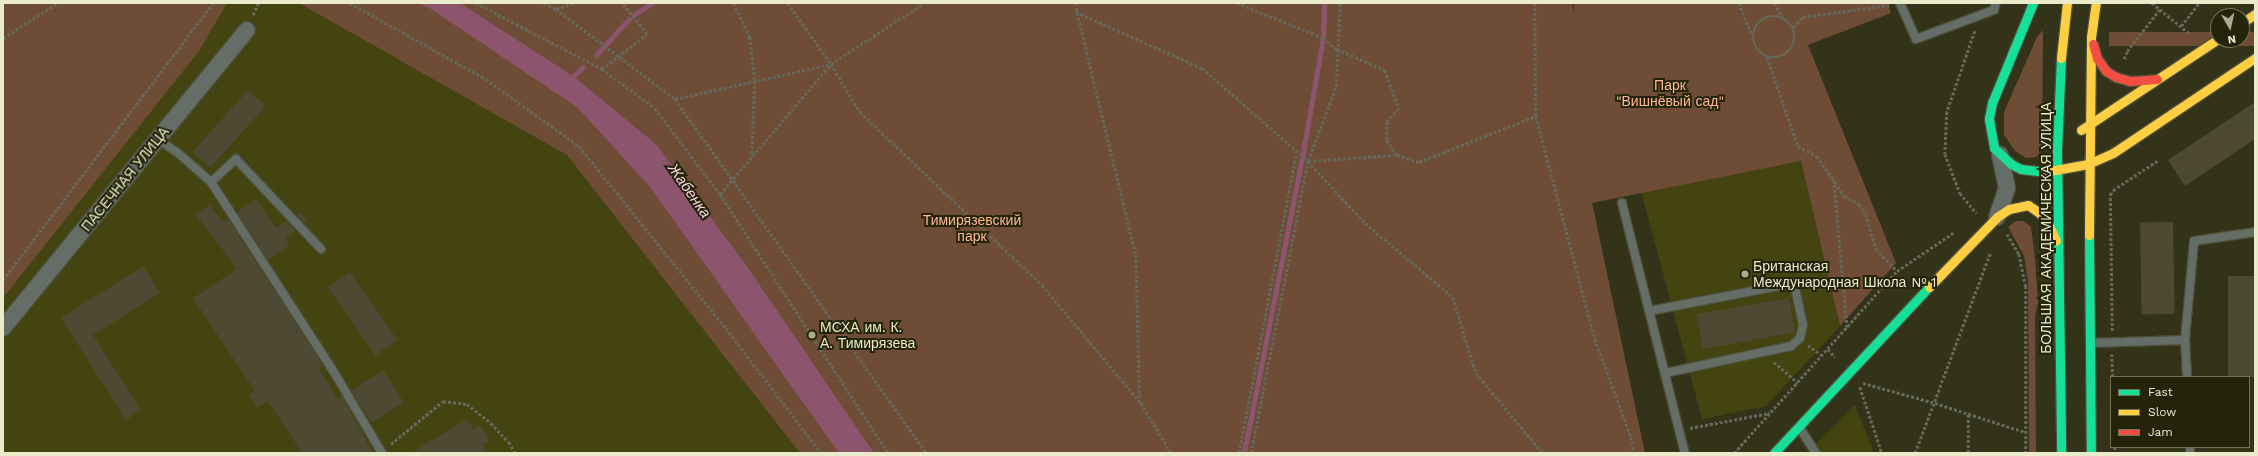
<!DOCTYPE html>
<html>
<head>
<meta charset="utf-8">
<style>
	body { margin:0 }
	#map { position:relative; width:2258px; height:456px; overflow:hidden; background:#333319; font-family:"Work Sans",sans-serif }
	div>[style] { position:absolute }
	.built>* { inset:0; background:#43440f }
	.green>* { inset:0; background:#6e4c36; transform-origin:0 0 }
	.water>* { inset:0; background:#8c546d }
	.stream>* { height:5px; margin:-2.5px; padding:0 2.5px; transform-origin:2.5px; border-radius:2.5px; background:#8c546d }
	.building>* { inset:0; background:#4d4932; transform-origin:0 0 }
	.path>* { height:2.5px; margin-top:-1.25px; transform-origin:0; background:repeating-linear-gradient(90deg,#64695b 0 3px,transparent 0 5px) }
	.path>.ring { margin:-1.25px; padding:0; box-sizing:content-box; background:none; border:2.5px solid #64695b; border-radius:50% }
	.roads { filter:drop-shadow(1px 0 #4e4e38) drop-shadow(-1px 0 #4e4e38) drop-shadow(0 1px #4e4e38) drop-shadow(0 -1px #4e4e38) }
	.lane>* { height:8px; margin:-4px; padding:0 4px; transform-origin:4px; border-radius:4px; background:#646e66 }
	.street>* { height:16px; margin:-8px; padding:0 8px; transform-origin:8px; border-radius:8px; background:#646e66 }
	.fast>* { height:9px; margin:-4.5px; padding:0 4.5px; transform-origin:4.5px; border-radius:4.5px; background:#16e098 }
	.slow>* { height:9px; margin:-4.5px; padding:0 4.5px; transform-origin:4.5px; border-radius:4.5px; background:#ffcf43 }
	.jam>* { height:9px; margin:-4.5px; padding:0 4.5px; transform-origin:4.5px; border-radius:4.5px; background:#f24e42 }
	.dots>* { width:11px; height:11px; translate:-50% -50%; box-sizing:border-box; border:2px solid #24240a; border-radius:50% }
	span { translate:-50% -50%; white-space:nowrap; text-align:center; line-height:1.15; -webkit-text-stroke:4px #24240a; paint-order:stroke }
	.park-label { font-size:14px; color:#fdb891 }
	.street-label { font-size:14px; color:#e9ebcb }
	.poi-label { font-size:14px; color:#e9ebcb }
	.left { translate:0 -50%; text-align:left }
	.water-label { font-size:15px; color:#fdd6e7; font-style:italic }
	.frame { position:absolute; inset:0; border:4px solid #e9ebcb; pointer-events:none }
	.legend { position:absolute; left:2110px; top:376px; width:140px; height:72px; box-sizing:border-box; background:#24240a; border:1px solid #737457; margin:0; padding:5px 7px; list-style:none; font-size:12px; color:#e9ebcb }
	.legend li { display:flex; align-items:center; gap:8px; height:20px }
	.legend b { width:20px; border:1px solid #737457 }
	.north { position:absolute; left:2210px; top:8px; width:40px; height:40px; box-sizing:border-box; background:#24240a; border:1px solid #737457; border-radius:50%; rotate:171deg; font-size:11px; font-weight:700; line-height:16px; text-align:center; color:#e9ebcb }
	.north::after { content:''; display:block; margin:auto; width:14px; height:18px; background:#a9ab8d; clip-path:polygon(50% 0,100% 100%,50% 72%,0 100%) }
</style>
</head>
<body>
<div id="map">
	<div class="built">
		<div style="clip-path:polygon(3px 3px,1572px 3px,1577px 131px,1645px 453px,3px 453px)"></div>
		<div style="clip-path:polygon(1801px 161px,1840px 326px,1766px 406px,1702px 419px,1641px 191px)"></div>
		<div style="clip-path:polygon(1855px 405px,1874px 453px,1806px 453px,1814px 446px)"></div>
	</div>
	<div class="green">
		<div style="clip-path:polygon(3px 3px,227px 3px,199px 51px,3px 298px)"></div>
		<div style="clip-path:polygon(299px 3px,1572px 3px,1574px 12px,1574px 3px,1888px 3px,1891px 13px,1808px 45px,1896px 263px,1840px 326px,1801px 161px,1592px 203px,1645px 453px,800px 453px,567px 155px)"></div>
		<div style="clip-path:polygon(2043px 30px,2042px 151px,2036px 157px,2026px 158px,2015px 151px,2004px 135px,2004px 112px,2037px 37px)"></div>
		<div style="left:2255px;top:32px;width:14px;height:146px;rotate:90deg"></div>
		<div style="clip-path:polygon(2016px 221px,2024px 221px,2031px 227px,2035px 258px,2038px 303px,2035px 315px,2036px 452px,2029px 452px,2028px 281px,2024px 256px,2008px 227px)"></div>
	</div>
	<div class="water">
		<div style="clip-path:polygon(418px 3px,460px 3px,573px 76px,657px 145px,746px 265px,874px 453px,839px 453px,650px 187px,577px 107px,428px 7px)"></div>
	</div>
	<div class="stream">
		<div style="left:635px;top:14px;width:20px;rotate:-33deg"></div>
		<div style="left:596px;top:55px;width:49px;rotate:-47.5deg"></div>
		<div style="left:569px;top:80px;width:19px;rotate:-43deg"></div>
		<div style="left:1244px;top:453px;width:301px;rotate:-78.9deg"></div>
		<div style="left:1302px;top:158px;width:122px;rotate:-80.1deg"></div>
		<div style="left:1323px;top:38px;width:35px;rotate:-88deg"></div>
	</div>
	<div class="building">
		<div style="left:248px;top:90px;width:24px;height:83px;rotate:42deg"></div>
		<div style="clip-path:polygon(2255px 102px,2255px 139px,2185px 186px,2168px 160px)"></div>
		<div style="clip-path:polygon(256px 199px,276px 228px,287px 221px,295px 230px,285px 238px,290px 245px,268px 260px,237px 212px)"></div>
		<div style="clip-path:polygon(209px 205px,223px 222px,228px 219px,323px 365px,318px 368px,338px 399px,342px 396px,373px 453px,302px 453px,268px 401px,257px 408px,249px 395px,255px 391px,193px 298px,237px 269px,196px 215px)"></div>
		<div style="clip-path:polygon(301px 212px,307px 221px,304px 223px,297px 215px)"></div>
		<div style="left:2173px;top:222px;width:92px;height:33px;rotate:89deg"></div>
		<div style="clip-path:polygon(143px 266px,160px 293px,93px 335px,141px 410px,126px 420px,61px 318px)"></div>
		<div style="left:350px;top:272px;width:83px;height:27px;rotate:55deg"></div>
		<div style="left:2255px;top:276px;width:101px;height:27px;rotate:90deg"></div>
		<div style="left:1789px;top:298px;width:35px;height:94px;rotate:80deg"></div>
		<div style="left:383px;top:370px;width:38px;height:38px;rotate:57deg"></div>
		<div style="clip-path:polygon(467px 419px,473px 429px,480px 425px,490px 440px,482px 445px,487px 453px,411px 453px)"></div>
	</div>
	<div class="path">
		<div style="left:350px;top:3px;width:156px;rotate:29.2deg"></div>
		<div style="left:486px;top:79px;width:115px;rotate:35.8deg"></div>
		<div style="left:579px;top:146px;width:234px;rotate:51.1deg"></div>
		<div style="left:726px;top:328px;width:157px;rotate:52.8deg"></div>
		<div style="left:476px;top:3px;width:142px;rotate:27.6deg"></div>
		<div style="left:602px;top:69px;width:66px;rotate:36.3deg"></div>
		<div style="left:655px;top:108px;width:108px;rotate:52.9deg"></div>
		<div style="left:720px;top:194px;width:309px;rotate:57deg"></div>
		<div style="left:544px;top:3px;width:13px;rotate:27deg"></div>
		<div style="left:556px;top:9px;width:19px;rotate:-18deg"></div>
		<div style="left:734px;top:3px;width:38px;rotate:65deg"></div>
		<div style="left:750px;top:37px;width:44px;rotate:83.5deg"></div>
		<div style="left:755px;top:81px;width:76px;rotate:92.3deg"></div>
		<div style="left:788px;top:3px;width:75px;rotate:54.8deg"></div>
		<div style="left:831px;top:64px;width:56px;rotate:58.9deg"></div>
		<div style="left:860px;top:112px;width:251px;rotate:43.5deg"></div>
		<div style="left:1042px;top:285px;width:154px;rotate:50deg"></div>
		<div style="left:1141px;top:403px;width:58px;rotate:59deg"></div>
		<div style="left:1075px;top:3px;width:259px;rotate:76.4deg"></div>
		<div style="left:1136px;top:255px;width:148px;rotate:88.5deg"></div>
		<div style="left:1237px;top:3px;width:93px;rotate:22.1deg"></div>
		<div style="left:1323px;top:38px;width:18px;rotate:38deg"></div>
		<div style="left:1337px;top:49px;width:52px;rotate:23.6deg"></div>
		<div style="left:1385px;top:70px;width:41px;rotate:70.3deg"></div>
		<div style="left:1399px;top:109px;width:18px;rotate:133deg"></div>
		<div style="left:1387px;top:122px;width:18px;rotate:90deg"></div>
		<div style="left:1387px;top:140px;width:18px;rotate:56deg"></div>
		<div style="left:1397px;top:155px;width:23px;rotate:18deg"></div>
		<div style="left:1419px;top:162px;width:126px;rotate:-21.5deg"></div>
		<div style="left:1535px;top:3px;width:113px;rotate:89.5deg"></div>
		<div style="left:1536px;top:116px;width:231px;rotate:75.2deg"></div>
		<div style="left:1595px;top:339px;width:104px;rotate:69.8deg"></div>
		<div style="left:1631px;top:437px;width:16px;rotate:79deg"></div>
		<div style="left:1739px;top:3px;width:35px;rotate:68deg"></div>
		<div style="left:1775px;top:3px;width:16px;rotate:63deg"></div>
		<div style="left:2152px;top:3px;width:49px;rotate:39.2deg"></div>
		<div style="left:556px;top:9px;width:149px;rotate:37.1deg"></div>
		<div style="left:675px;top:99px;width:435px;rotate:54.6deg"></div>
		<div style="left:1076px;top:12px;width:138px;rotate:24deg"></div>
		<div style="left:1202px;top:68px;width:141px;rotate:41.3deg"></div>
		<div style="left:1308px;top:161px;width:84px;rotate:47.4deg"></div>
		<div style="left:1365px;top:223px;width:115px;rotate:40.1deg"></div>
		<div style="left:1453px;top:297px;width:79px;rotate:73.2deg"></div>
		<div style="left:1476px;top:373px;width:104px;rotate:50.1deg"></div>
		<div style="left:253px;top:15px;width:13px;rotate:-67deg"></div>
		<div class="ring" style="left:1753px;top:16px;width:39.5px;height:39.5px"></div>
		<div style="left:2181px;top:26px;width:29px;rotate:-52deg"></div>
		<div style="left:1793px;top:27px;width:14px;rotate:-45deg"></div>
		<div style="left:1803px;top:17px;width:87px;rotate:-7.9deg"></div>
		<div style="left:1975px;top:31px;width:86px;rotate:109.1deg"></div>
		<div style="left:1947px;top:112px;width:42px;rotate:92.7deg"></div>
		<div style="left:1945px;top:154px;width:42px;rotate:69deg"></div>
		<div style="left:1960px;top:193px;width:26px;rotate:51deg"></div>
		<div style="left:3px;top:38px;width:65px;rotate:-32.5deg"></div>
		<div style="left:1767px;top:57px;width:94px;rotate:70.8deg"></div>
		<div style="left:1798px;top:146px;width:21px;rotate:28deg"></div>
		<div style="left:1817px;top:156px;width:29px;rotate:55deg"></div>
		<div style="left:1834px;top:180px;width:148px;rotate:84.9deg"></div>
		<div style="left:2124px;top:59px;width:9px;rotate:-69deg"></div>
		<div style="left:2127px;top:51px;width:53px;rotate:-51.8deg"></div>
		<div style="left:602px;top:69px;width:57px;rotate:-37.9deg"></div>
		<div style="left:647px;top:34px;width:40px;rotate:-129deg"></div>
		<div style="left:675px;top:99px;width:160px;rotate:-12.6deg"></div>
		<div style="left:1308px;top:161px;width:89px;rotate:-3.9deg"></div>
		<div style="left:1835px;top:182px;width:17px;rotate:57deg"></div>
		<div style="left:1844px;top:196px;width:17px;rotate:28deg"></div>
		<div style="left:1859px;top:204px;width:12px;rotate:55deg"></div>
		<div style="left:1866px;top:214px;width:36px;rotate:74deg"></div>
		<div style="left:1876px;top:249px;width:30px;rotate:46deg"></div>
		<div style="left:720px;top:194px;width:171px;rotate:-49.5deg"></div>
		<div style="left:831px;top:64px;width:111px;rotate:-33.3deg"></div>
		<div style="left:2007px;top:234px;width:23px;rotate:59deg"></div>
		<div style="left:2019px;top:254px;width:33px;rotate:78deg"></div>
		<div style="left:2026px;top:286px;width:167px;rotate:90deg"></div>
		<div style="left:3px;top:280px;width:348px;rotate:-52.8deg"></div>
		<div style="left:2112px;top:331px;width:136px;rotate:-90.8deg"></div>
		<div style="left:2110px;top:195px;width:6px;rotate:-59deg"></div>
		<div style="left:2113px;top:190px;width:53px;rotate:-33.4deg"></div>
		<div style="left:1808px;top:345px;width:17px;rotate:36deg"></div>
		<div style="left:1828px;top:349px;width:11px;rotate:49deg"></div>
		<div style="left:2112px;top:354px;width:23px;rotate:88deg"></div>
		<div style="left:1774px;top:362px;width:32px;rotate:41deg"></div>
		<div style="left:1863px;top:383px;width:75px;rotate:15.5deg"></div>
		<div style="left:1935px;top:403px;width:95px;rotate:17.9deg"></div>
		<div style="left:1860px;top:387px;width:70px;rotate:71.6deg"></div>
		<div style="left:1690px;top:428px;width:81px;rotate:-10.6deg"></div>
		<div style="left:391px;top:444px;width:67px;rotate:-39.6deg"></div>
		<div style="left:443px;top:401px;width:24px;rotate:7deg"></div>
		<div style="left:467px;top:404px;width:31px;rotate:38deg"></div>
		<div style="left:491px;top:423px;width:26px;rotate:47deg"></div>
		<div style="left:509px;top:442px;width:13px;rotate:61deg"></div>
		<div style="left:2115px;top:447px;width:6px;rotate:90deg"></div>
		<div style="left:1239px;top:453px;width:305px;rotate:-79.2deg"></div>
		<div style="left:1251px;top:453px;width:298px;rotate:-79deg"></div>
		<div style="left:1308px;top:161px;width:79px;rotate:-69.3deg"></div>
		<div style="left:1336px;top:87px;width:84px;rotate:-87.3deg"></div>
		<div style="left:1734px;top:453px;width:244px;rotate:-48.2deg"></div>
		<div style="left:1897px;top:271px;width:68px;rotate:-34.2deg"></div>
		<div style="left:1915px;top:453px;width:214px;rotate:-69.4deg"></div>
		<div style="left:1968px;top:453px;width:40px;rotate:-90deg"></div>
	</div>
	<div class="roads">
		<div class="lane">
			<div style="left:1900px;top:3px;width:39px;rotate:66deg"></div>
			<div style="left:1916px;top:39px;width:83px;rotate:-20.4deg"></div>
			<div style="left:1994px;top:10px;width:7px;rotate:-74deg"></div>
			<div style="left:158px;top:139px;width:24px;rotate:35deg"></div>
			<div style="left:178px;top:153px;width:44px;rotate:41.3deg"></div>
			<div style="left:1622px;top:203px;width:258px;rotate:75.9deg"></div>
			<div style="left:321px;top:249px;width:124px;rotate:-133.4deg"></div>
			<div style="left:236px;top:159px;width:34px;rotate:137deg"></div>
			<div style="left:211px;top:182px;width:223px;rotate:57.1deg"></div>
			<div style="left:332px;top:369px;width:98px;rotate:59.2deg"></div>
			<div style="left:1649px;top:311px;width:148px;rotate:-10.9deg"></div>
			<div style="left:1794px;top:283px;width:43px;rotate:77.9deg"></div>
			<div style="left:1803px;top:325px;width:13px;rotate:103deg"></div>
			<div style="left:1800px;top:338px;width:12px;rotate:138deg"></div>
			<div style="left:1791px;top:346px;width:129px;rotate:167.9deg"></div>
			<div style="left:2090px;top:343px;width:95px;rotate:-1.8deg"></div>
			<div style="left:2187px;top:377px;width:37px;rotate:-93deg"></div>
			<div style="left:2185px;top:340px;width:99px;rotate:-84.8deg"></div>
			<div style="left:2194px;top:241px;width:62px;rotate:-8.4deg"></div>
			<div style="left:1799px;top:427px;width:31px;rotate:57deg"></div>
			<div style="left:2190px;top:447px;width:6px;rotate:90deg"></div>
		</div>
		<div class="street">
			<div style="left:1997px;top:217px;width:31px;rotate:-71deg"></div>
			<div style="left:2007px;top:188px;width:34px;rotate:-102deg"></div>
			<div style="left:3px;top:328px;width:385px;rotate:-50.7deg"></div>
		</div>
		<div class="fast">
			<div style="left:2033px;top:3px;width:108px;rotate:112.3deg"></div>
			<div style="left:1992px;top:103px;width:16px;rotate:101deg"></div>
			<div style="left:1989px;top:119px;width:29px;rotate:80deg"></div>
			<div style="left:1994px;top:148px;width:23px;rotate:43deg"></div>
			<div style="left:2011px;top:164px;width:11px;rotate:27deg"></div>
			<div style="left:2021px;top:169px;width:23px;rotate:7deg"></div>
			<div style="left:2061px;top:58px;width:92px;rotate:92.5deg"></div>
			<div style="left:2057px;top:150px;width:303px;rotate:89.2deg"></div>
			<div style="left:2089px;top:235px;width:218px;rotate:89.5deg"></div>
			<div style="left:1774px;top:453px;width:227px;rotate:-47deg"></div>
		</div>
		<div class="slow">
			<div style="left:2242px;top:23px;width:16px;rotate:-35deg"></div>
			<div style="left:2061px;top:58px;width:55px;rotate:-83.8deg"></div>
			<div style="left:2081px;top:130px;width:164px;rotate:-33.6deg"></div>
			<div style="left:2044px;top:172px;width:45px;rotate:-10.3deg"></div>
			<div style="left:2088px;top:164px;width:27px;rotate:-24deg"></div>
			<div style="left:2113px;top:153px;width:171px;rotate:-33.8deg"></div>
			<div style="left:2089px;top:235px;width:198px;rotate:-89.4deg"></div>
			<div style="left:2091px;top:37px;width:34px;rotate:-82deg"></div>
			<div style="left:1929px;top:287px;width:98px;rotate:-45.8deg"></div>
			<div style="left:1997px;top:217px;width:14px;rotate:-34deg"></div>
			<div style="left:2009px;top:209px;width:19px;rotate:-12deg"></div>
			<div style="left:2028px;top:205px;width:21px;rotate:35deg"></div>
			<div style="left:2045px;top:217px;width:26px;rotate:65deg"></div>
		</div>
		<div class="jam">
			<div style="left:2093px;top:44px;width:15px;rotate:74deg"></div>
			<div style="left:2097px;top:58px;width:16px;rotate:55deg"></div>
			<div style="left:2106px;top:71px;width:12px;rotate:31deg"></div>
			<div style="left:2116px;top:77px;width:15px;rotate:16deg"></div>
			<div style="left:2130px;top:81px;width:27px;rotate:-4deg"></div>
		</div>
	</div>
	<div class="dots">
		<div style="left:1745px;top:274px;background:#a9ab8d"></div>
		<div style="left:812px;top:335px;background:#a9ab8d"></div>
	</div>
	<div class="park-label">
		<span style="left:1670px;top:93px">Парк<br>"Вишнёвый сад"</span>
		<span style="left:972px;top:228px">Тимирязевский<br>парк</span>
	</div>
	<div class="street-label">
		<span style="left:125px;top:179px;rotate:-51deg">ПАСЕЧНАЯ УЛИЦА</span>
		<span style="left:2046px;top:228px;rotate:-90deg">БОЛЬШАЯ АКАДЕМИЧЕСКАЯ УЛИЦА</span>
	</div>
	<div class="poi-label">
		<span class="left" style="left:1753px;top:274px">Британская<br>Международная Школа № 1</span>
		<span class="left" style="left:820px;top:335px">МСХА им. К.<br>А. Тимирязева</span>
	</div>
	<div class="water-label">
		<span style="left:689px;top:191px;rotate:55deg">Жабенка</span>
	</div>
	<div class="frame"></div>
	<ul class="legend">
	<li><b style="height:5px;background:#16e098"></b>Fast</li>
	<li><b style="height:5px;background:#ffcf43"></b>Slow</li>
	<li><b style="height:5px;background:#f24e42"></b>Jam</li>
	</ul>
	<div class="north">N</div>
</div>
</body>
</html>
